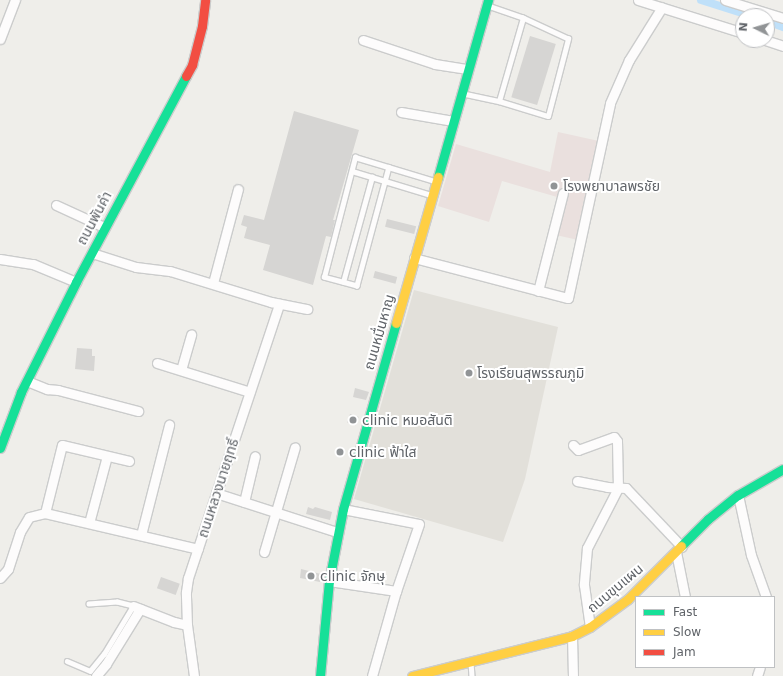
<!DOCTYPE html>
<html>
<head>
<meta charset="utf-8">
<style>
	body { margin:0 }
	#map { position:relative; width:783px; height:676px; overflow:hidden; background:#efeeea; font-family:"DejaVu Sans","Noto Sans Thai",sans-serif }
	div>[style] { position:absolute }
	.education>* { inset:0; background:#e2e0da }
	.medical>* { inset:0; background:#eae0de }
	.canal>* { height:8px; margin:-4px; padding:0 4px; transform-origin:4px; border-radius:4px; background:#bfe0f9 }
	.building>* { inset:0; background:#d6d5d3; transform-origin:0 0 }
	.roads { filter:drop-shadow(1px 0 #cbcccc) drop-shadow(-1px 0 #cbcccc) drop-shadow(0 1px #cbcccc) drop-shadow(0 -1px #cbcccc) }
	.lane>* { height:4.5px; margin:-2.25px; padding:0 2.25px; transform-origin:2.25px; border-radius:2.25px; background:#fdfcfc }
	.street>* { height:9px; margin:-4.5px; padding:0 4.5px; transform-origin:4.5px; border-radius:4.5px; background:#fdfcfc }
	.fast>* { height:9px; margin:-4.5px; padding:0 4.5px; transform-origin:4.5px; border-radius:4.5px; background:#16e098 }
	.slow>* { height:9px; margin:-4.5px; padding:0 4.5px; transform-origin:4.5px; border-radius:4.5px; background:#ffcf43 }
	.jam>* { height:9px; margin:-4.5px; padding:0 4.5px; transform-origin:4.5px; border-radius:4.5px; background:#f24e42 }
	.dots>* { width:11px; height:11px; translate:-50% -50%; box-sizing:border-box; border:2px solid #fff; border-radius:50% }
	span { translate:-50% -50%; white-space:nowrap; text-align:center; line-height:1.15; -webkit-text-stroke:4px #fff; paint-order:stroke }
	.poi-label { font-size:14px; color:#5f6368 }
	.left { translate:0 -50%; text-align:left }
	.street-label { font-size:14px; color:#5f6368 }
	.legend { position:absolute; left:635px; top:596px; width:140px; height:72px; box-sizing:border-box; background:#fff; border:1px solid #bfc1c3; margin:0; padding:5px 7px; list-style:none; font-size:12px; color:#5f6368 }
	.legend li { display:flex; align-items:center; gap:8px; height:20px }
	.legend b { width:20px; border:1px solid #bfc1c3 }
	.north { position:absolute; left:735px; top:8px; width:40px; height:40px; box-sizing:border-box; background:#fff; border:1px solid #bfc1c3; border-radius:50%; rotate:275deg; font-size:11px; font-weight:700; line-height:16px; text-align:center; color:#5f6368 }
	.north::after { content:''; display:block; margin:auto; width:14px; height:18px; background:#919496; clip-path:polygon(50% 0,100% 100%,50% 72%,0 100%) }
</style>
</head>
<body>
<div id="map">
	<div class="education">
		<div style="clip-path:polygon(414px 290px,558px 327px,525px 479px,503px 542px,354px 499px)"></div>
	</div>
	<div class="medical">
		<div style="clip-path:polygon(558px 132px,599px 141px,578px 240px,556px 235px,564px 199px,502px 181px,489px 222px,438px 206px,456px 144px,550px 172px)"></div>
	</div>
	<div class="canal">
		<div style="left:701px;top:0;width:52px;rotate:17.7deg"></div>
		<div style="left:767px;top:21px;width:17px;rotate:21deg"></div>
	</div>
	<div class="building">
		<div style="left:530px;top:36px;width:27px;height:64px;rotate:17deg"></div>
		<div style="clip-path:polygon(294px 111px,359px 130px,333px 220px,335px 220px,331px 237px,326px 236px,313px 285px,263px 270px,270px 245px,244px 238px,247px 227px,241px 225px,244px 215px,264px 220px)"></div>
		<div style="left:387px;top:219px;width:30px;height:8px;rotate:14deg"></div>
		<div style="left:375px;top:271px;width:23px;height:7px;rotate:15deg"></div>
		<div style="clip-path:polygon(77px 348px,92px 349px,92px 356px,95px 356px,94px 371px,75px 369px)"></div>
		<div style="clip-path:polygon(355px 388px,369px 392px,366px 400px,353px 397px)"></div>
		<div style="left:350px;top:414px;width:9px;height:9px;rotate:18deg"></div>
		<div style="clip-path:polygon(308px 507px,313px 509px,315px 507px,332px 512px,330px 520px,306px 514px)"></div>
		<div style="clip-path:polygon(301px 569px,321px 574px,320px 582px,300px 578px)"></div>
		<div style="left:161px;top:577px;width:20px;height:12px;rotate:20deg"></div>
	</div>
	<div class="roads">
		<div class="lane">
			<div style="left:461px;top:93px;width:39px;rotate:12deg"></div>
			<div style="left:499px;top:101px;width:51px;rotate:17deg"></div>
			<div style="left:548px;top:116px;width:80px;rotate:-75.4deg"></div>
			<div style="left:568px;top:39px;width:50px;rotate:-155deg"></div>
			<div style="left:523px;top:18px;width:37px;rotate:-161deg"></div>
			<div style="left:499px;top:101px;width:86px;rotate:-73.9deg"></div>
			<div style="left:389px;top:167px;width:123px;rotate:105.1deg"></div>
			<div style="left:357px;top:286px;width:34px;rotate:-165deg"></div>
			<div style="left:324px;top:277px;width:124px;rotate:-75.5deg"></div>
			<div style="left:355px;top:157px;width:84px;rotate:16.7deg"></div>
			<div style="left:352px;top:171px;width:83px;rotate:16.9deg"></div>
			<div style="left:343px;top:282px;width:109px;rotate:-74.6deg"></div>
			<div style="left:67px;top:661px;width:25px;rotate:23deg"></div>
			<div style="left:90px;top:671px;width:22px;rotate:-51deg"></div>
			<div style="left:104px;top:654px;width:56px;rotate:-58.9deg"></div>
			<div style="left:133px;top:606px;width:16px;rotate:-166deg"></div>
			<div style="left:117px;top:602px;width:28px;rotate:176deg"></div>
			<div style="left:471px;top:662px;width:14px;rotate:86deg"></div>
		</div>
		<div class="street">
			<div style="left:638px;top:0;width:110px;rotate:17.4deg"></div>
			<div style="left:725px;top:0;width:61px;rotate:17.2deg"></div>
			<div style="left:0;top:39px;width:42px;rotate:-69deg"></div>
			<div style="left:363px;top:40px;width:76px;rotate:18.4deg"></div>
			<div style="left:435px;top:64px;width:33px;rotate:9deg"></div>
			<div style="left:765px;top:40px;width:19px;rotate:18deg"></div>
			<div style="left:401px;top:112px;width:53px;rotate:9.8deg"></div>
			<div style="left:56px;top:205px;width:53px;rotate:24.6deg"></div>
			<div style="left:92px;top:253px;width:46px;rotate:17.7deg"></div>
			<div style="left:136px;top:267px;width:34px;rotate:7deg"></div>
			<div style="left:170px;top:271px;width:106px;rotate:17.1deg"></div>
			<div style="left:271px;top:302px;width:37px;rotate:11deg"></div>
			<div style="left:414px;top:258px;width:159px;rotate:14.6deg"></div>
			<div style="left:568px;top:298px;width:199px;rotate:-77.8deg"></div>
			<div style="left:610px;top:103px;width:47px;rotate:-66.2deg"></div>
			<div style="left:629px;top:60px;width:62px;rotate:-58.1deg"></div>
			<div style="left:0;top:259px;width:33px;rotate:9deg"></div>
			<div style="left:33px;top:264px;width:47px;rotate:22.7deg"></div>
			<div style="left:213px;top:283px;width:97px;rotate:-75.1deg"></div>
			<div style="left:538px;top:291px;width:101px;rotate:-75.7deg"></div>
			<div style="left:157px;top:363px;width:97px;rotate:17.3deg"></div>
			<div style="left:181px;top:370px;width:37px;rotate:-74deg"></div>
			<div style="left:27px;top:381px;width:22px;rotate:22deg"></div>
			<div style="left:47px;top:389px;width:11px;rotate:5deg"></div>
			<div style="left:58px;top:390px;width:83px;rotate:14.7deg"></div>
			<div style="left:573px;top:445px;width:7px;rotate:45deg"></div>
			<div style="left:578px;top:450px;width:38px;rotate:-20deg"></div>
			<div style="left:614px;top:437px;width:5px;rotate:53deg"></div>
			<div style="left:617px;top:441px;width:47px;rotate:88.8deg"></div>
			<div style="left:618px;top:488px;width:68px;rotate:117.3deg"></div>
			<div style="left:587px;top:548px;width:37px;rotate:95deg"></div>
			<div style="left:584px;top:585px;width:42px;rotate:81.9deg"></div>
			<div style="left:577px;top:481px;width:31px;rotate:11deg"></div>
			<div style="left:607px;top:487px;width:19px;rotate:3deg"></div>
			<div style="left:626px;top:488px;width:81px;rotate:46.5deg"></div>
			<div style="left:216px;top:493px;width:127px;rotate:17.9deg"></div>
			<div style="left:738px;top:495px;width:61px;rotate:77.8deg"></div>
			<div style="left:751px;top:555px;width:45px;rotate:70.3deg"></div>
			<div style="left:244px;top:502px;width:47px;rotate:-76.6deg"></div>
			<div style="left:343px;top:509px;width:77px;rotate:11.2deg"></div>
			<div style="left:419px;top:524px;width:71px;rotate:108.9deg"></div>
			<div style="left:396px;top:591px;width:88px;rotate:105.8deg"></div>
			<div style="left:45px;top:513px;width:70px;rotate:-76deg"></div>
			<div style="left:62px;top:445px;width:69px;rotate:13.4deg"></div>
			<div style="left:89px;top:523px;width:69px;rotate:-75deg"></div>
			<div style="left:141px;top:535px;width:114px;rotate:-75.7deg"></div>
			<div style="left:264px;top:552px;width:109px;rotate:-73.6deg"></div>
			<div style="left:676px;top:552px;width:46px;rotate:78.7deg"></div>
			<div style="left:0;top:578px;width:12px;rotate:-48deg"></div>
			<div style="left:8px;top:569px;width:39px;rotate:-72deg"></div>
			<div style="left:20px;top:532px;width:17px;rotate:-59deg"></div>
			<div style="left:29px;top:517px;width:16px;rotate:-14deg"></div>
			<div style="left:45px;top:513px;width:157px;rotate:13.2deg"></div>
			<div style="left:329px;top:581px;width:68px;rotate:8.5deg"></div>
			<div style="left:133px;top:606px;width:44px;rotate:21.3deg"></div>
			<div style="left:174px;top:622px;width:13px;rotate:13deg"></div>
			<div style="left:572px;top:636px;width:40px;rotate:88.6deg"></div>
			<div style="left:96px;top:676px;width:16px;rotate:-50deg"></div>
			<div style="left:106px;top:664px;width:65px;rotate:-58.3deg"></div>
			<div style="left:194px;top:676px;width:51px;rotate:-97.8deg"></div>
			<div style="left:187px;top:625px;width:33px;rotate:-92deg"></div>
			<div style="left:186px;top:592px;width:14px;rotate:-82deg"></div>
			<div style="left:188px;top:578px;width:289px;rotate:-71.6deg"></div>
			<div style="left:757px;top:676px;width:9px;rotate:-72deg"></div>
		</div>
		<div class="fast">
			<div style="left:438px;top:177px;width:184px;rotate:-74.2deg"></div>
			<div style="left:0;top:448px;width:60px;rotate:-69.4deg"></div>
			<div style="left:21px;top:392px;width:123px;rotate:-63.4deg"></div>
			<div style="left:76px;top:282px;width:234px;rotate:-61.9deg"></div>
			<div style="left:681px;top:546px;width:38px;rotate:-45deg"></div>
			<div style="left:708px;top:519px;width:38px;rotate:-39deg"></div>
			<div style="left:738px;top:495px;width:52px;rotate:-30deg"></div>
			<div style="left:320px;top:676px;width:95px;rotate:-84.6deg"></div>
			<div style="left:329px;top:581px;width:73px;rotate:-79deg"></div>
			<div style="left:343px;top:509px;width:193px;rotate:-74.1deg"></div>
		</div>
		<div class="slow">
			<div style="left:396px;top:323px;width:152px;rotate:-74deg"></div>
			<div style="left:412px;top:676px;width:165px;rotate:-14deg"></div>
			<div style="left:572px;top:636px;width:20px;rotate:-27deg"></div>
			<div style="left:590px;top:627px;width:47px;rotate:-36.4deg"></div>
			<div style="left:628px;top:599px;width:75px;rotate:-45deg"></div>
		</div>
		<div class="jam">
			<div style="left:186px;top:76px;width:13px;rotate:-61deg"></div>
			<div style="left:192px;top:65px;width:40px;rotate:-75.6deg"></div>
			<div style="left:202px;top:26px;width:26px;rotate:-83deg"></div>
		</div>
	</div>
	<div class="dots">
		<div style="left:554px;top:186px;background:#919496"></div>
		<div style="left:469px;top:373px;background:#919496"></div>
		<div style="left:353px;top:420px;background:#919496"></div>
		<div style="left:340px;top:452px;background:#919496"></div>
		<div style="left:311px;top:576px;background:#919496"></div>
	</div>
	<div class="poi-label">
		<span class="left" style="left:563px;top:186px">โรงพยาบาลพรชัย</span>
		<span class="left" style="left:477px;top:373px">โรงเรียนสุพรรณภูมิ</span>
		<span class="left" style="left:362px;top:420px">clinic หมอสันติ</span>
		<span class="left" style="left:349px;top:452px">clinic ฟ้าใส</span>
		<span class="left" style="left:320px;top:576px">clinic จักษุ</span>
	</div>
	<div class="street-label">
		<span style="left:94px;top:218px;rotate:-62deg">ถนนพันคำ</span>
		<span style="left:379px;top:332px;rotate:-74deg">ถนนหมื่นหาญ</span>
		<span style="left:218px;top:488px;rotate:-72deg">ถนนหลวงนายฤทธิ์</span>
		<span style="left:615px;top:588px;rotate:-40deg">ถนนขุนแผน</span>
	</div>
	<ul class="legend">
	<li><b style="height:5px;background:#16e098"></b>Fast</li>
	<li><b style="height:5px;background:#ffcf43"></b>Slow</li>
	<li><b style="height:5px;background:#f24e42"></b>Jam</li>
	</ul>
	<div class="north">N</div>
</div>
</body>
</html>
